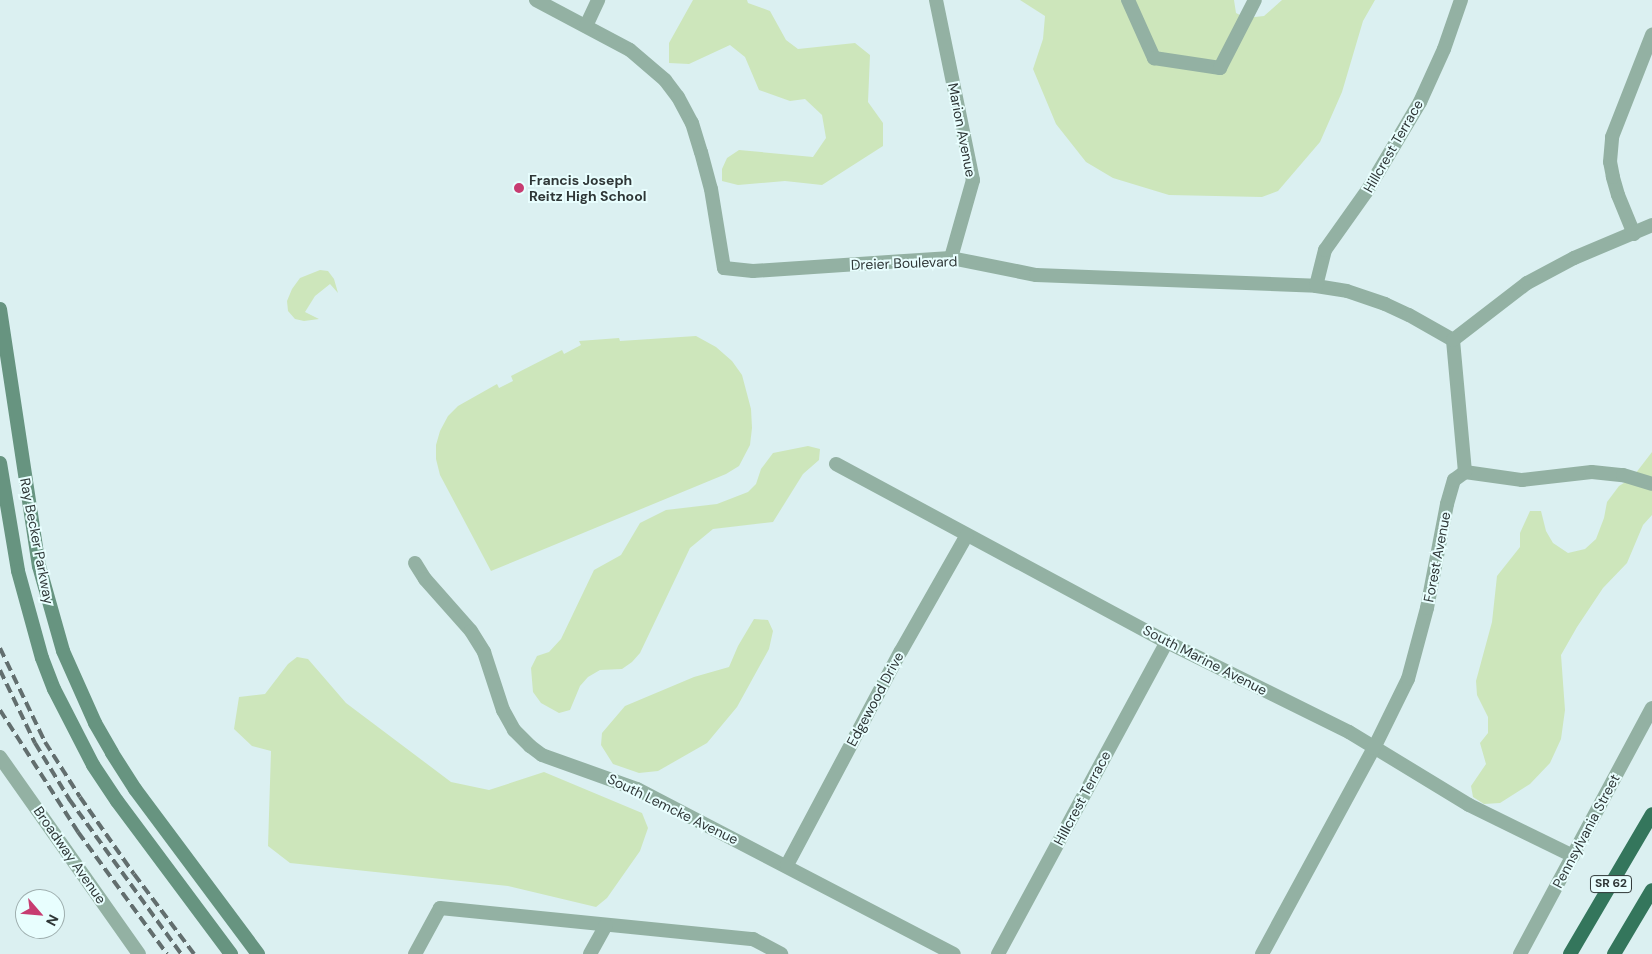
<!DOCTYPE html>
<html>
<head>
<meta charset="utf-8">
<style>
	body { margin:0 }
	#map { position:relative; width:1652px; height:954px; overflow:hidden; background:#dbf0f1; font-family:"DM Sans",sans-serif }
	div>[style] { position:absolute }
	.green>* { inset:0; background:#cde6bb }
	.minor>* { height:14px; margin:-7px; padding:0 7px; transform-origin:7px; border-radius:7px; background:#93b1a3 }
	.secondary>* { height:14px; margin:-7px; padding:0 7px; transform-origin:7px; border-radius:7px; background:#679480 }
	.trunk>* { height:14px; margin:-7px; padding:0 7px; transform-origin:7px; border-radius:7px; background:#34765c }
	.rail>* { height:4px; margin-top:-2px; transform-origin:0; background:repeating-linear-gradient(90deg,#626e6e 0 10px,transparent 0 15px) }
	.dots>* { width:14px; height:14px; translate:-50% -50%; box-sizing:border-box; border:2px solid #e8fefe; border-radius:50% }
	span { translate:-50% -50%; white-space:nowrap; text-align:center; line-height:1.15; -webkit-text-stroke:4px #e8fefe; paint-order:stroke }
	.shield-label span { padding:1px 4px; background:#e8fefe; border:1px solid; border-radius:4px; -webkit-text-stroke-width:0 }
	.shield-label { font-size:12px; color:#2f3737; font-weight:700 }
	.street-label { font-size:14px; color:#2f3737 }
	.poi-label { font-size:14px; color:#2f3737; font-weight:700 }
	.left { translate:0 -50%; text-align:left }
	.north { position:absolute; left:15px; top:889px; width:50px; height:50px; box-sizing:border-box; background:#e8fefe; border:1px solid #9eaeae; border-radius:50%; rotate:117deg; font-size:14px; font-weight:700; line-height:20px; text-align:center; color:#2f3737 }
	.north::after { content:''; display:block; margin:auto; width:18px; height:22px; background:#c73c71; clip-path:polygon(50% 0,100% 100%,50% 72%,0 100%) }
</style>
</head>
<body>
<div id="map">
	<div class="green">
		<div style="clip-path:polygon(693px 0,747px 0,748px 3px,770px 11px,786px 40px,798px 49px,855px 43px,870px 55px,868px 102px,883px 123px,883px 146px,822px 185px,785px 181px,738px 185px,722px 181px,722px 169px,727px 158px,739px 150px,813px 157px,826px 138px,822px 115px,805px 99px,790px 101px,759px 90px,745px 57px,730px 45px,689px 64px,669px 63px,669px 43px)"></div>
		<div style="clip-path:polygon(1020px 0,1234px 0,1236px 13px,1246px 18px,1264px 16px,1282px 0,1375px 0,1363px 21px,1342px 92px,1320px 142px,1278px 191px,1262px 197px,1169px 195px,1113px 178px,1086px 162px,1056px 124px,1033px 69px,1043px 39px,1045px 16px)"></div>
		<div style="clip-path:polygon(320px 270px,328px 271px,334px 279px,338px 293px,330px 284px,315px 296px,305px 312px,319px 319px,304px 321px,295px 319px,288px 311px,287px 301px,292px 289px,300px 278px)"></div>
		<div style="clip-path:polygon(696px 336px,716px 347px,732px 361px,742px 375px,751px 409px,752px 428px,750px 445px,739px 466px,726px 474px,491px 571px,440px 475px,436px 459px,436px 445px,440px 431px,448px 416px,458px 406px,497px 384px,499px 388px,513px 381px,511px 376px,562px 350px,564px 354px,581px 345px,579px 341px,619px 338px,620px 341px)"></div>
		<div style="clip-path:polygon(808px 446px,820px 449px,819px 460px,803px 474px,773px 522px,713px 529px,690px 548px,640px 653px,632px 662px,622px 669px,600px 670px,588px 677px,580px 686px,570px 710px,559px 713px,541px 703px,533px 692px,531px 668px,537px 656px,549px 652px,561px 639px,594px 570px,621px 555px,640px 523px,666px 510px,717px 504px,748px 492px,756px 484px,761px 469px,773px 453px)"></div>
		<div style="clip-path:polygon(1652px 452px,1652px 515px,1643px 525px,1627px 563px,1603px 588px,1577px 627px,1561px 655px,1565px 710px,1561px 739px,1550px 763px,1530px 784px,1500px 803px,1484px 804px,1473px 797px,1471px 786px,1486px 764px,1480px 743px,1488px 733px,1488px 717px,1477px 695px,1476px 681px,1492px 622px,1497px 576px,1520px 547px,1520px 533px,1530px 511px,1541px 511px,1546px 531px,1553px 543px,1568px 553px,1585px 549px,1596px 539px,1604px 518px,1607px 502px,1619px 486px,1632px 478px)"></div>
		<div style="clip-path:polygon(754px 619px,768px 620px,773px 631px,769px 649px,737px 707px,707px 743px,658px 771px,639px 773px,613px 764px,601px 745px,602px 733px,625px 706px,694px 677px,729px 667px,738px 646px)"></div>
		<div style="clip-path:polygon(297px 657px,308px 659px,346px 703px,451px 782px,489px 790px,544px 772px,642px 813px,648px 828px,640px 851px,607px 898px,596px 907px,508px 886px,290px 863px,268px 846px,271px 751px,252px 746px,234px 729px,239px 697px,265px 694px,288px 664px)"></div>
	</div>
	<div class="minor">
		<div style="left:536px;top:0;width:106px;rotate:28deg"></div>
		<div style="left:630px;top:50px;width:46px;rotate:40.6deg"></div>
		<div style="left:665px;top:80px;width:21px;rotate:53deg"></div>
		<div style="left:678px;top:97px;width:30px;rotate:62deg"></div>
		<div style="left:692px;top:123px;width:30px;rotate:73deg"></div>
		<div style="left:701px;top:152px;width:38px;rotate:75deg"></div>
		<div style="left:711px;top:189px;width:80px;rotate:80.7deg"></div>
		<div style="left:724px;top:268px;width:29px;rotate:6deg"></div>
		<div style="left:753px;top:271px;width:198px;rotate:-3.8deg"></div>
		<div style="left:951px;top:258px;width:87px;rotate:11.3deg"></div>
		<div style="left:1036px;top:275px;width:280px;rotate:2.2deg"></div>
		<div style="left:1316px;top:286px;width:31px;rotate:9deg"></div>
		<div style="left:1347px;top:291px;width:40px;rotate:18.9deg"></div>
		<div style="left:1385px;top:304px;width:26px;rotate:25deg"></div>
		<div style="left:1409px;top:315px;width:51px;rotate:29.6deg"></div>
		<div style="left:936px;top:0;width:184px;rotate:78.4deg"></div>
		<div style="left:973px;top:180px;width:81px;rotate:105.8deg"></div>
		<div style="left:1128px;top:0;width:64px;rotate:65.9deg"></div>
		<div style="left:1154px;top:58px;width:67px;rotate:8.6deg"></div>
		<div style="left:1220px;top:68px;width:76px;rotate:-62.8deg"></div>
		<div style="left:586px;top:26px;width:29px;rotate:-65deg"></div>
		<div style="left:1634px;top:234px;width:42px;rotate:-112.3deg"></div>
		<div style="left:1618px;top:195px;width:19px;rotate:-106deg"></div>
		<div style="left:1613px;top:177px;width:15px;rotate:-101deg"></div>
		<div style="left:1610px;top:162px;width:25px;rotate:-85deg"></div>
		<div style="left:1612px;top:137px;width:110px;rotate:-68.6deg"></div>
		<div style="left:1316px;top:286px;width:37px;rotate:-76deg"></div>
		<div style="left:1325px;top:250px;width:72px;rotate:-54.6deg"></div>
		<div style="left:1367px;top:191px;width:104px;rotate:-59.2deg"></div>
		<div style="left:1420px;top:102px;width:58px;rotate:-65.6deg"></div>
		<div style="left:1444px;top:49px;width:52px;rotate:-70.9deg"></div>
		<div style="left:836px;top:464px;width:376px;rotate:28.3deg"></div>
		<div style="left:1167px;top:642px;width:203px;rotate:26.3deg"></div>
		<div style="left:1349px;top:732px;width:140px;rotate:31.3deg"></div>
		<div style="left:1469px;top:805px;width:116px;rotate:26.1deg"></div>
		<div style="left:1465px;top:472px;width:58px;rotate:8deg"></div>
		<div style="left:1522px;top:480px;width:70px;rotate:-6.5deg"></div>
		<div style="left:1592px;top:472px;width:31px;rotate:6deg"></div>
		<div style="left:1623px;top:475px;width:30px;rotate:17deg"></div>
		<div style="left:415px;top:563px;width:19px;rotate:58deg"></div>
		<div style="left:425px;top:579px;width:69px;rotate:48.5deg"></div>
		<div style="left:471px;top:631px;width:25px;rotate:58deg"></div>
		<div style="left:484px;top:652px;width:61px;rotate:71.9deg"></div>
		<div style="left:503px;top:710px;width:23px;rotate:61deg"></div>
		<div style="left:514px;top:730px;width:23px;rotate:45deg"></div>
		<div style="left:530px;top:746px;width:15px;rotate:37deg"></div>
		<div style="left:542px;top:755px;width:101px;rotate:19.7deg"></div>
		<div style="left:637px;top:789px;width:357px;rotate:27.5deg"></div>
		<div style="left:0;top:757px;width:241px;rotate:54.8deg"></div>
		<div style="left:787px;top:865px;width:242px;rotate:-62deg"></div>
		<div style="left:901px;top:651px;width:133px;rotate:-60.4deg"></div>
		<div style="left:415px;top:954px;width:52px;rotate:-61.5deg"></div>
		<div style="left:440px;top:908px;width:315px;rotate:5.7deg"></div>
		<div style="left:753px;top:939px;width:32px;rotate:28deg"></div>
		<div style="left:590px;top:954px;width:33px;rotate:-61deg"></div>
		<div style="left:998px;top:954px;width:355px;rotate:-61.6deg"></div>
		<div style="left:1262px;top:954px;width:234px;rotate:-61.5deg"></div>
		<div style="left:1374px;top:748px;width:77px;rotate:-63.8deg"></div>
		<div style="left:1408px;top:679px;width:73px;rotate:-75deg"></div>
		<div style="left:1427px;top:608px;width:106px;rotate:-79.1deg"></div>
		<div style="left:1447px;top:504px;width:25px;rotate:-74deg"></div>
		<div style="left:1454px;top:480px;width:14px;rotate:-36deg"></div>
		<div style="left:1465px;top:472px;width:133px;rotate:-95.2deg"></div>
		<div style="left:1453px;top:340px;width:93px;rotate:-37.6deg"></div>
		<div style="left:1527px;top:283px;width:53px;rotate:-28deg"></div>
		<div style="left:1574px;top:258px;width:85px;rotate:-22.9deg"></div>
		<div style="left:1520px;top:954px;width:279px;rotate:-61.8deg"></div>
	</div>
	<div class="secondary">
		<div style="left:0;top:309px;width:260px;rotate:81.4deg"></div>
		<div style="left:39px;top:566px;width:88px;rotate:74.2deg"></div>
		<div style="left:63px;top:651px;width:79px;rotate:66deg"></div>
		<div style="left:95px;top:723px;width:34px;rotate:60deg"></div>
		<div style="left:112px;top:753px;width:43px;rotate:57.4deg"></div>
		<div style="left:135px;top:789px;width:206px;rotate:53.3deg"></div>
		<div style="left:0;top:463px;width:109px;rotate:80.5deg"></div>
		<div style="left:18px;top:571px;width:90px;rotate:74.6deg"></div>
		<div style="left:42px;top:658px;width:33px;rotate:69deg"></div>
		<div style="left:54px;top:689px;width:85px;rotate:62.8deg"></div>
		<div style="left:93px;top:765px;width:43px;rotate:56.3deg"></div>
		<div style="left:117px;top:801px;width:191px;rotate:53.3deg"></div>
	</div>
	<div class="trunk">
		<div style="left:1570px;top:954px;width:162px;rotate:-59.6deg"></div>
		<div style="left:1614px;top:954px;width:74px;rotate:-59.3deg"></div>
	</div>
	<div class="rail">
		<div style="left:0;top:648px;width:104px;rotate:64.4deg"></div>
		<div style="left:45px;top:742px;width:65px;rotate:57.5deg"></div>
		<div style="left:80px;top:797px;width:94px;rotate:55deg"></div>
		<div style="left:134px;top:874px;width:100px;rotate:53.1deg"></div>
		<div style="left:0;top:670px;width:81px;rotate:64.4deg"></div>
		<div style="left:35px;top:743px;width:66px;rotate:58.7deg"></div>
		<div style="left:69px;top:799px;width:191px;rotate:54.1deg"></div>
		<div style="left:0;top:710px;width:145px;rotate:57.4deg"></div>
		<div style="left:78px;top:832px;width:151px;rotate:53.9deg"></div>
	</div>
	<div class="dots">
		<div style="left:519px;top:188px;background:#c73c71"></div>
	</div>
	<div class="shield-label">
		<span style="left:1611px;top:884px">SR 62</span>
	</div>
	<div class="street-label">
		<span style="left:962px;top:130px;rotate:79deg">Marion Avenue</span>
		<span style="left:1393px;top:146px;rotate:-60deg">Hillcrest Terrace</span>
		<span style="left:904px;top:263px;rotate:-2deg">Dreier Boulevard</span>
		<span style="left:37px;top:541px;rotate:79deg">Ray Becker Parkway</span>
		<span style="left:1437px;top:557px;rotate:-79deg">Forest Avenue</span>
		<span style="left:1205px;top:660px;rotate:27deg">South Marine Avenue</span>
		<span style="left:875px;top:699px;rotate:-62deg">Edgewood Drive</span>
		<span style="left:1082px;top:798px;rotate:-62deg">Hillcrest Terrace</span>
		<span style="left:673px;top:809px;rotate:26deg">South Lemcke Avenue</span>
		<span style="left:1586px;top:831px;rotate:-62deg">Pennsylvania Street</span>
		<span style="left:70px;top:855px;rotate:55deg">Broadway Avenue</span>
	</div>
	<div class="poi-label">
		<span class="left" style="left:529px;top:188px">Francis Joseph<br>Reitz High School</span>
	</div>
	<div class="north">N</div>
</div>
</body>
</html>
